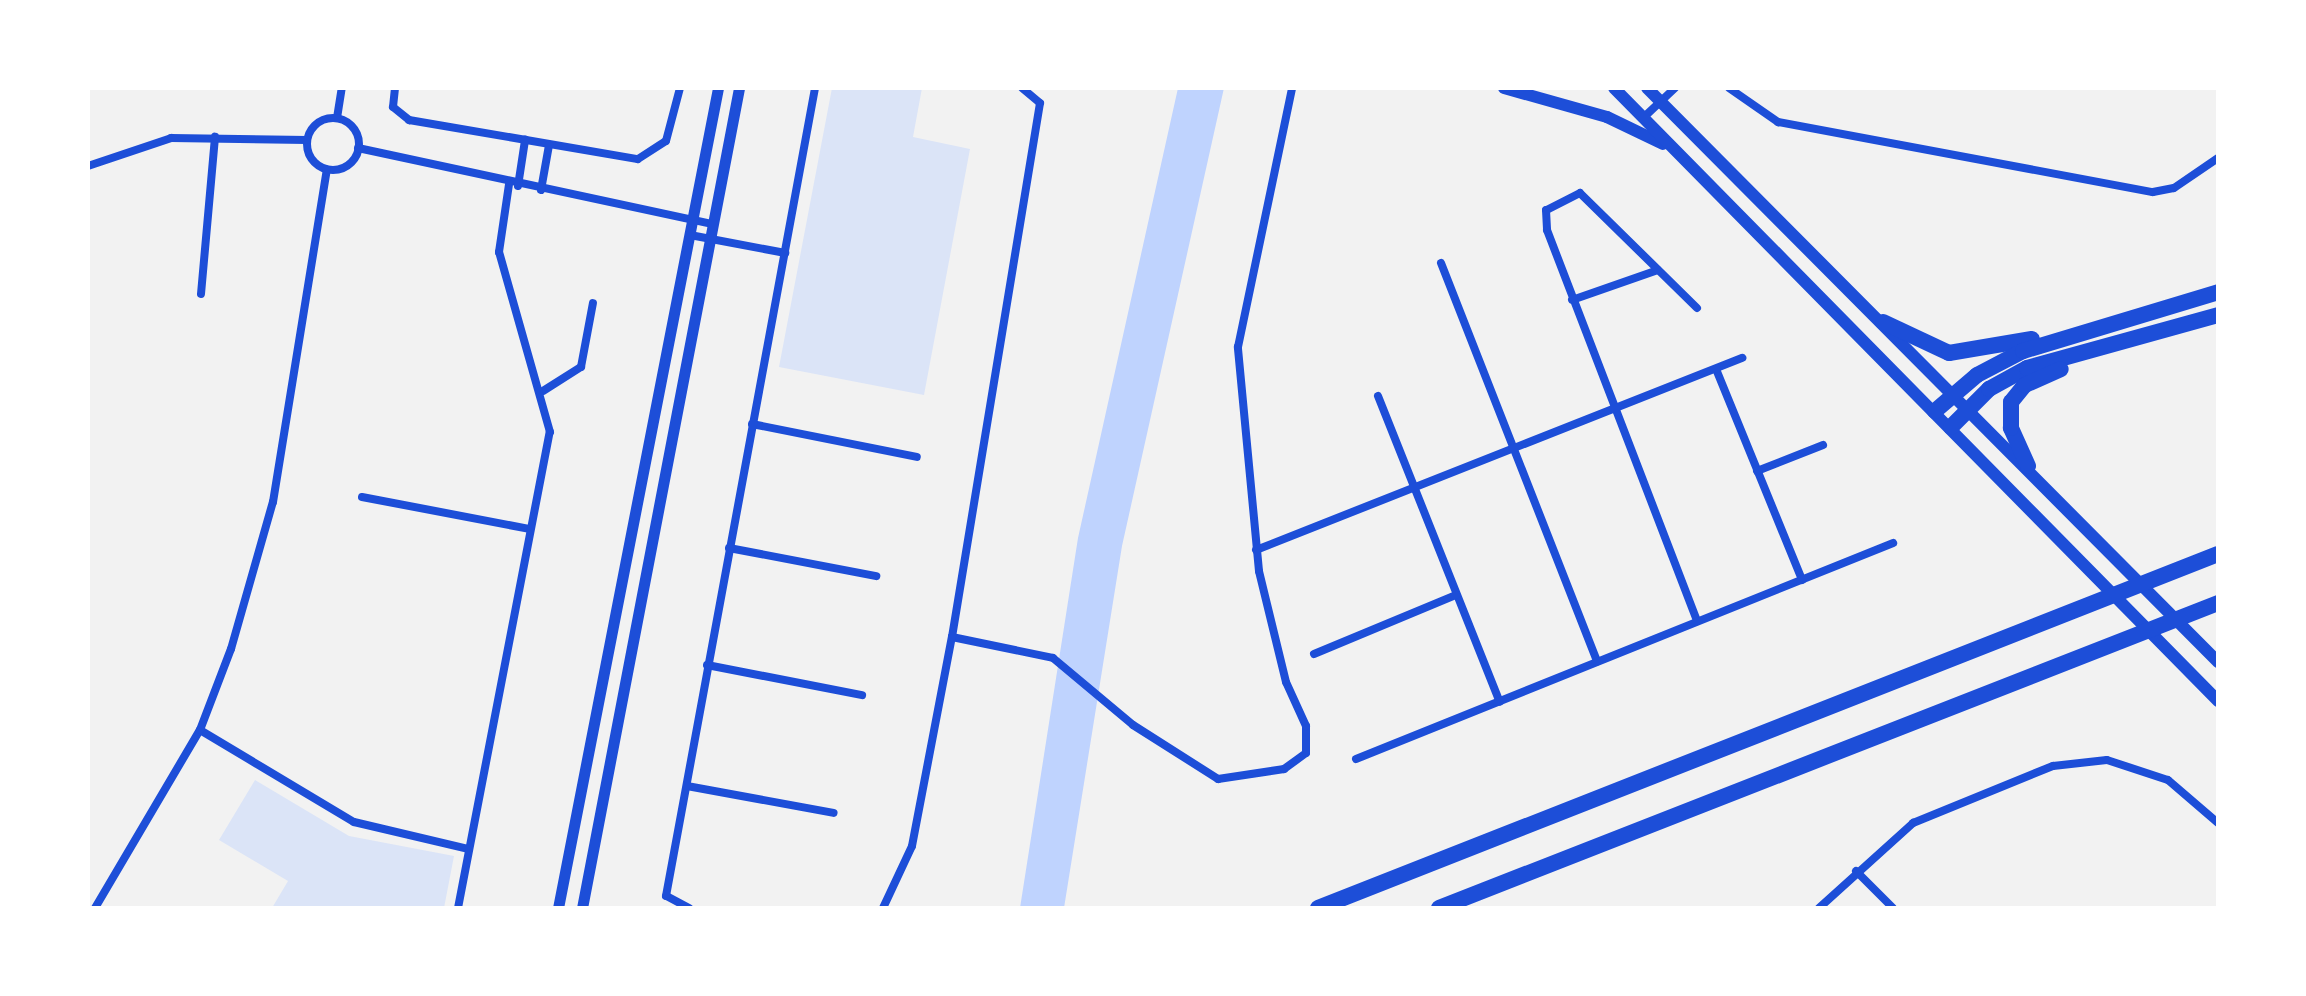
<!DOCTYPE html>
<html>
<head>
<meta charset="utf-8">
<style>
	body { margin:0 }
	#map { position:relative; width:2306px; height:996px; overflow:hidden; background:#f2f2f2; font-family:"IBM Plex Sans",sans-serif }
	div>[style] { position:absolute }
	.green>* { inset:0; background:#dbe4f7 }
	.water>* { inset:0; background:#bfd3fe }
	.minor>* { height:8px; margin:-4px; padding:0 4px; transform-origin:4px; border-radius:4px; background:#1d4ed8 }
	.minor>.ring { margin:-4px; padding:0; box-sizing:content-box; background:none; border:8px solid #1d4ed8; border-radius:50% }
	.tertiary>* { height:11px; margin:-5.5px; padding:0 5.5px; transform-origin:5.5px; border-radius:5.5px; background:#1d4ed8 }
	.secondary>* { height:12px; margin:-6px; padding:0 6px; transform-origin:6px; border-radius:6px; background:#1d4ed8 }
	.motorway>* { height:16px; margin:-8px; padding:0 8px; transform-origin:8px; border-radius:8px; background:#1d4ed8 }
	span { translate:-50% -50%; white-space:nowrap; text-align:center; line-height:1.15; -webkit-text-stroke:6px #fff; paint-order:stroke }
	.frame { position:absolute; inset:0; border:90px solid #fff; pointer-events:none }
</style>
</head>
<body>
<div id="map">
	<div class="green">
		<div style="clip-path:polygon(832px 88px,922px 88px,913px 137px,970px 149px,924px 395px,779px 367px)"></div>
		<div style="clip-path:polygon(255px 780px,349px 836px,454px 856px,444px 908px,272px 908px,288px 881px,219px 840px)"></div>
	</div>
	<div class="water">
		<div style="clip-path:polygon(1178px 88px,1224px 88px,1122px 546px,1064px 908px,1020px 908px,1078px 538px)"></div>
	</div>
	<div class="minor">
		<div style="left:395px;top:88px;width:19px;rotate:96deg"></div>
		<div style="left:393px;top:107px;width:21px;rotate:39deg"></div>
		<div style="left:409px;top:120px;width:232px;rotate:9.7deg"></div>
		<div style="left:638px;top:159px;width:33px;rotate:-33deg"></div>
		<div style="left:666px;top:141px;width:55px;rotate:-75.2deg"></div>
		<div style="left:1729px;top:88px;width:60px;rotate:34.8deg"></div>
		<div style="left:1778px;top:122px;width:381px;rotate:10.6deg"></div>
		<div style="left:2153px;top:192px;width:21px;rotate:-11deg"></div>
		<div style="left:2174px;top:188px;width:53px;rotate:-34.3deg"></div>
		<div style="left:337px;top:118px;width:30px;rotate:-81deg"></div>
		<div style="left:1643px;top:118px;width:44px;rotate:-43.2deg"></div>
		<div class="ring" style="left:307px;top:118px;width:44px;height:44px"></div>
		<div style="left:358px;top:148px;width:364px;rotate:12.1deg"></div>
		<div style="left:88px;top:166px;width:88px;rotate:-18.6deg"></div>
		<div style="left:171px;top:138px;width:136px;rotate:0.8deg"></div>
		<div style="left:518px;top:186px;width:47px;rotate:-81.3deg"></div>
		<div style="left:541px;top:190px;width:46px;rotate:-79.9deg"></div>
		<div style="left:690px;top:235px;width:97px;rotate:10.7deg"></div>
		<div style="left:1441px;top:263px;width:428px;rotate:68.6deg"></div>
		<div style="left:201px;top:294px;width:158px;rotate:-84.9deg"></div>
		<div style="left:1572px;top:300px;width:91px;rotate:-19.2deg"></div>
		<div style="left:1697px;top:308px;width:164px;rotate:-135.5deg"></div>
		<div style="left:1580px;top:193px;width:38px;rotate:153deg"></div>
		<div style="left:1546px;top:210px;width:20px;rotate:87deg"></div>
		<div style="left:1547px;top:230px;width:419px;rotate:69deg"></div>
		<div style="left:1716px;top:369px;width:228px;rotate:67.8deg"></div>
		<div style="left:543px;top:391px;width:45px;rotate:-32.3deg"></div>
		<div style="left:581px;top:367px;width:65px;rotate:-79.4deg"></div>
		<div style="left:1378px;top:396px;width:329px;rotate:68.3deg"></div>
		<div style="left:752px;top:424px;width:168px;rotate:11.3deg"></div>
		<div style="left:1757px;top:471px;width:71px;rotate:-21.5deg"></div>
		<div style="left:362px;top:497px;width:170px;rotate:10.8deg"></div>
		<div style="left:729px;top:548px;width:150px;rotate:10.8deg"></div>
		<div style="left:1256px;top:550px;width:523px;rotate:-21.56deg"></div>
		<div style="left:952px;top:637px;width:103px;rotate:11.7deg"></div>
		<div style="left:1053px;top:658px;width:104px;rotate:39.9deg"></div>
		<div style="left:1133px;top:725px;width:101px;rotate:32.4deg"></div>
		<div style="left:1218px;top:779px;width:67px;rotate:-8.6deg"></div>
		<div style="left:1284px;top:769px;width:27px;rotate:-36deg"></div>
		<div style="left:1306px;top:753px;width:27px;rotate:-90deg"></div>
		<div style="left:1306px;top:726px;width:48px;rotate:-114.4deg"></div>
		<div style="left:1286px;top:682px;width:114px;rotate:-103.7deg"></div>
		<div style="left:1259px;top:571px;width:225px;rotate:-95.4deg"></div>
		<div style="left:1238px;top:347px;width:265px;rotate:-78.2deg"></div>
		<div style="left:1314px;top:654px;width:154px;rotate:-22.6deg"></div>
		<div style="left:707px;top:665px;width:158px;rotate:11deg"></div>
		<div style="left:200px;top:730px;width:179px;rotate:30.9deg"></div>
		<div style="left:354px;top:822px;width:117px;rotate:13.3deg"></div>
		<div style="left:1356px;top:759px;width:579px;rotate:-21.91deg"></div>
		<div style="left:687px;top:786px;width:149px;rotate:10.4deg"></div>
		<div style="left:1856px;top:871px;width:52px;rotate:45deg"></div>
		<div style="left:95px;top:908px;width:207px;rotate:-59.5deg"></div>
		<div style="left:200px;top:730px;width:87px;rotate:-69.1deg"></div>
		<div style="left:231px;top:649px;width:153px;rotate:-74.1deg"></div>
		<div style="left:273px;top:502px;width:337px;rotate:-80.8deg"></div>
		<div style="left:458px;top:908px;width:485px;rotate:-79.1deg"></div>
		<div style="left:550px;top:432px;width:187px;rotate:-105.8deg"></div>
		<div style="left:499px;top:252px;width:69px;rotate:-81.6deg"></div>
		<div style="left:689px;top:908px;width:26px;rotate:-152deg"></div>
		<div style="left:666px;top:896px;width:822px;rotate:-79.55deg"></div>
		<div style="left:883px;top:908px;width:68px;rotate:-64.9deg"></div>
		<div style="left:912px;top:846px;width:213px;rotate:-79.2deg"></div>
		<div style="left:952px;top:637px;width:541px;rotate:-80.64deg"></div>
		<div style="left:1040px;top:103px;width:23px;rotate:-140deg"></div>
		<div style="left:1819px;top:908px;width:127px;rotate:-42.1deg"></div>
		<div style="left:1913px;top:823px;width:151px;rotate:-22.2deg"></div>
		<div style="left:2053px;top:766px;width:54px;rotate:-6.3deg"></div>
		<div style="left:2107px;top:760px;width:64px;rotate:18.2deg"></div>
		<div style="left:2168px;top:780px;width:66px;rotate:40.7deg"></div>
	</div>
	<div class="tertiary">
		<div style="left:558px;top:908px;width:835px;rotate:-78.96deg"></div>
		<div style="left:582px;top:908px;width:835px;rotate:-79.16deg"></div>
	</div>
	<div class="secondary">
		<div style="left:1504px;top:88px;width:107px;rotate:15.7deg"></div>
		<div style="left:1607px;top:117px;width:62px;rotate:25.7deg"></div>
		<div style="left:1614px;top:88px;width:861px;rotate:45.42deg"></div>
		<div style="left:1647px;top:88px;width:810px;rotate:45.15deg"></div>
	</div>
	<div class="motorway">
		<div style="left:1883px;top:322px;width:73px;rotate:25.2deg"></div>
		<div style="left:1949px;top:353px;width:84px;rotate:-9.6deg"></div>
		<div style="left:1935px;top:411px;width:55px;rotate:-40.6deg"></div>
		<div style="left:1977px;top:375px;width:52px;rotate:-27.6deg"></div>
		<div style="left:2023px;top:351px;width:204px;rotate:-16.8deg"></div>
		<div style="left:1951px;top:427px;width:54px;rotate:-45deg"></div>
		<div style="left:1989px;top:389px;width:43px;rotate:-28.9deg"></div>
		<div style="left:2027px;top:368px;width:198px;rotate:-15.5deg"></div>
		<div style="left:2028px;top:466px;width:42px;rotate:-114.1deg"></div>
		<div style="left:2011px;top:428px;width:26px;rotate:-90deg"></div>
		<div style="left:2011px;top:402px;width:22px;rotate:-51deg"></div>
		<div style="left:2025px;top:385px;width:39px;rotate:-24deg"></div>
		<div style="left:1318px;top:908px;width:967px;rotate:-21.47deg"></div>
		<div style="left:1439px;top:908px;width:837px;rotate:-21.38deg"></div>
	</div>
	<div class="frame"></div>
</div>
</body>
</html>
